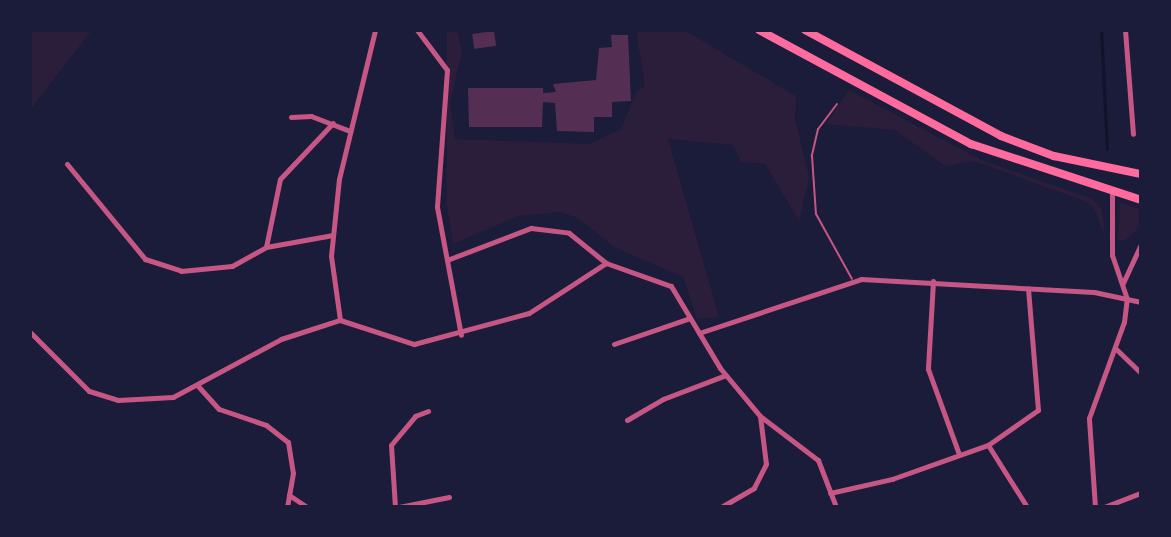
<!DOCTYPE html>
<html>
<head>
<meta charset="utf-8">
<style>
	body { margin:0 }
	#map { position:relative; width:1171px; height:537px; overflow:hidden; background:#1b1b3a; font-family:"DejaVu Sans",sans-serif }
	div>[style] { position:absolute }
	.green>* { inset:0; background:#2a1e3b }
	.stream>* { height:3px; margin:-1.5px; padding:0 1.5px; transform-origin:1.5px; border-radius:1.5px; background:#12122b }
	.building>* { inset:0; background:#542f53; transform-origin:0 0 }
	.service>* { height:2px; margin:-1px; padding:0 1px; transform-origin:1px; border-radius:1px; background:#c65784 }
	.minor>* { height:5px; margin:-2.5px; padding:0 2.5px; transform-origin:2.5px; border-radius:2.5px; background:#c65784 }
	.trunk>* { height:8px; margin:-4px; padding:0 4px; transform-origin:4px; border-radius:4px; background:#ff6b9d }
	span { translate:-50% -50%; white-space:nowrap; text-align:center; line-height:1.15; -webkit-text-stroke:5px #1b1b3a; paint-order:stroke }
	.frame { position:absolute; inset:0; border:32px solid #1b1b3a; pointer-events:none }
</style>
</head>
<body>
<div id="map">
	<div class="green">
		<div style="clip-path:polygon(30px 30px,92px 30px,30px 110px)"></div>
		<div style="clip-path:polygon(447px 30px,457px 30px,462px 52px,450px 102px,455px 139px,590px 144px,621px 129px,637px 91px,645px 86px,636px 30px,684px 30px,796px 96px,795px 118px,809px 178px,799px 221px,765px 164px,741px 162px,733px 145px,668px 139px,719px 317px,697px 319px,683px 277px,614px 247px,578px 218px,560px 212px,519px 216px,453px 244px,447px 207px)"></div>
		<div style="clip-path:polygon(849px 90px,981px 160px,1092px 199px,1102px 209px,1105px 236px,1094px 208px,1085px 201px,974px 161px,945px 166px,895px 130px,826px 124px)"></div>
		<div style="clip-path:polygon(1120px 203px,1141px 209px,1141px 226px,1125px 240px,1118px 240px)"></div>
	</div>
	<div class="stream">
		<div style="left:1101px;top:30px;width:119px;rotate:87.1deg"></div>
	</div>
	<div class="building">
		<div style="left:494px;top:31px;width:15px;height:22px;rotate:82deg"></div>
		<div style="clip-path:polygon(611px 35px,628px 35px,631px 101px,612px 102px,612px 117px,594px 117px,594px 132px,557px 131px,555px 103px,543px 102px,542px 127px,469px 127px,468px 88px,543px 88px,543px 93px,556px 92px,553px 84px,596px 80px,599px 48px,612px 47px)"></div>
	</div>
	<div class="service">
		<div style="left:837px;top:104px;width:31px;rotate:127deg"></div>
		<div style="left:818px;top:129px;width:28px;rotate:103deg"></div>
		<div style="left:812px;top:156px;width:58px;rotate:86.1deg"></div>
		<div style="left:816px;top:214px;width:74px;rotate:61deg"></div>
	</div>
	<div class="minor">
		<div style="left:417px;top:30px;width:50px;rotate:53.1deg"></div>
		<div style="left:447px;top:70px;width:137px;rotate:94.2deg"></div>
		<div style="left:437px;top:207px;width:130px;rotate:79.4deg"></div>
		<div style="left:1125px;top:30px;width:104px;rotate:85.6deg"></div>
		<div style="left:291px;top:117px;width:20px;rotate:-3deg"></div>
		<div style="left:311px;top:116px;width:42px;rotate:21deg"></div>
		<div style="left:67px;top:164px;width:123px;rotate:50.6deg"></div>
		<div style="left:145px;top:259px;width:38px;rotate:18deg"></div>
		<div style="left:181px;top:271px;width:51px;rotate:-5.6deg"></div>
		<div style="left:232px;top:266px;width:39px;rotate:-29deg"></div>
		<div style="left:266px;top:247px;width:69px;rotate:-78.4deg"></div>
		<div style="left:280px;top:179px;width:77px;rotate:-46.6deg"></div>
		<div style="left:266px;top:247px;width:68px;rotate:-10.2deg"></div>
		<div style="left:447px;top:260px;width:90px;rotate:-20.9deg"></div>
		<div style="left:531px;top:228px;width:38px;rotate:7deg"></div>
		<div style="left:569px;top:233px;width:48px;rotate:39deg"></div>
		<div style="left:933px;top:281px;width:88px;rotate:93.3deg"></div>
		<div style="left:928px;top:369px;width:90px;rotate:70deg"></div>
		<div style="left:1123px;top:283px;width:43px;rotate:-65.2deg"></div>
		<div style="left:340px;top:320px;width:78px;rotate:18deg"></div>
		<div style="left:414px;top:344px;width:119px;rotate:-15.1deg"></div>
		<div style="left:529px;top:313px;width:92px;rotate:-33deg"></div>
		<div style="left:606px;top:263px;width:69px;rotate:19.5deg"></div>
		<div style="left:671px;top:286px;width:96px;rotate:59.1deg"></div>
		<div style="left:720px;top:368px;width:62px;rotate:50.2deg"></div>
		<div style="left:760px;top:416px;width:48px;rotate:82.9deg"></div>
		<div style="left:766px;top:464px;width:27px;rotate:117deg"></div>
		<div style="left:754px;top:488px;width:38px;rotate:150deg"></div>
		<div style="left:340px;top:320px;width:65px;rotate:-98deg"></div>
		<div style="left:331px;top:256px;width:77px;rotate:-84.1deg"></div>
		<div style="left:339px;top:179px;width:153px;rotate:-76.4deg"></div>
		<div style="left:30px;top:332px;width:83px;rotate:45deg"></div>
		<div style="left:89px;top:391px;width:30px;rotate:17deg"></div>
		<div style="left:118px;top:400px;width:55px;rotate:-3.1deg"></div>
		<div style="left:173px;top:397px;width:123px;rotate:-28.2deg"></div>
		<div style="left:281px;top:339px;width:62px;rotate:-17.9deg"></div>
		<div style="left:699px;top:333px;width:171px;rotate:-18.4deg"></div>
		<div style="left:861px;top:279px;width:233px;rotate:3.2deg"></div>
		<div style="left:1094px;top:292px;width:48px;rotate:12deg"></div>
		<div style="left:614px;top:344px;width:80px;rotate:-18.9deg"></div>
		<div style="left:1115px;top:348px;width:36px;rotate:44deg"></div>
		<div style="left:198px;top:386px;width:31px;rotate:48deg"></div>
		<div style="left:219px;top:409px;width:50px;rotate:18.8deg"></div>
		<div style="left:266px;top:425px;width:28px;rotate:38deg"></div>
		<div style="left:288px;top:442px;width:31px;rotate:81deg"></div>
		<div style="left:293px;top:473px;width:35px;rotate:100deg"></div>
		<div style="left:760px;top:416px;width:73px;rotate:37.2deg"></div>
		<div style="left:818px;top:460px;width:50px;rotate:69deg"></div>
		<div style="left:627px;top:420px;width:42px;rotate:-30.3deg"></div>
		<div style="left:663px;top:399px;width:67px;rotate:-20.9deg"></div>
		<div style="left:988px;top:445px;width:73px;rotate:57.8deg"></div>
		<div style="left:830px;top:493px;width:64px;rotate:-12.7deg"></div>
		<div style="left:892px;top:479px;width:102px;rotate:-19.5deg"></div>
		<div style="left:988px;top:445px;width:61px;rotate:-35deg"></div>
		<div style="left:1038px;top:410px;width:122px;rotate:-94.7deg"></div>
		<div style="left:289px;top:495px;width:22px;rotate:34deg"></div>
		<div style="left:395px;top:507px;width:62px;rotate:-93.7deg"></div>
		<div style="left:391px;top:445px;width:38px;rotate:-50deg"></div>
		<div style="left:415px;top:416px;width:14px;rotate:-21deg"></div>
		<div style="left:399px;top:507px;width:51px;rotate:-11.3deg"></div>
		<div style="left:1095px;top:507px;width:89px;rotate:-93.9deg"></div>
		<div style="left:1089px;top:418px;width:102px;rotate:-70deg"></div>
		<div style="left:1124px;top:322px;width:23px;rotate:-83deg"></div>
		<div style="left:1127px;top:299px;width:46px;rotate:-108.8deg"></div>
		<div style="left:1112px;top:255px;width:62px;rotate:-90deg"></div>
		<div style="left:1104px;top:507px;width:40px;rotate:-21deg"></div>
	</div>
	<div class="trunk">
		<div style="left:759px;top:30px;width:241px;rotate:28.3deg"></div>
		<div style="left:971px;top:144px;width:179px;rotate:18.2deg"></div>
		<div style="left:805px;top:30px;width:223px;rotate:28.4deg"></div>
		<div style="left:1001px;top:136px;width:57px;rotate:20.7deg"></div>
		<div style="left:1054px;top:156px;width:89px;rotate:11.7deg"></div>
	</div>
	<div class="frame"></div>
</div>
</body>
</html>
